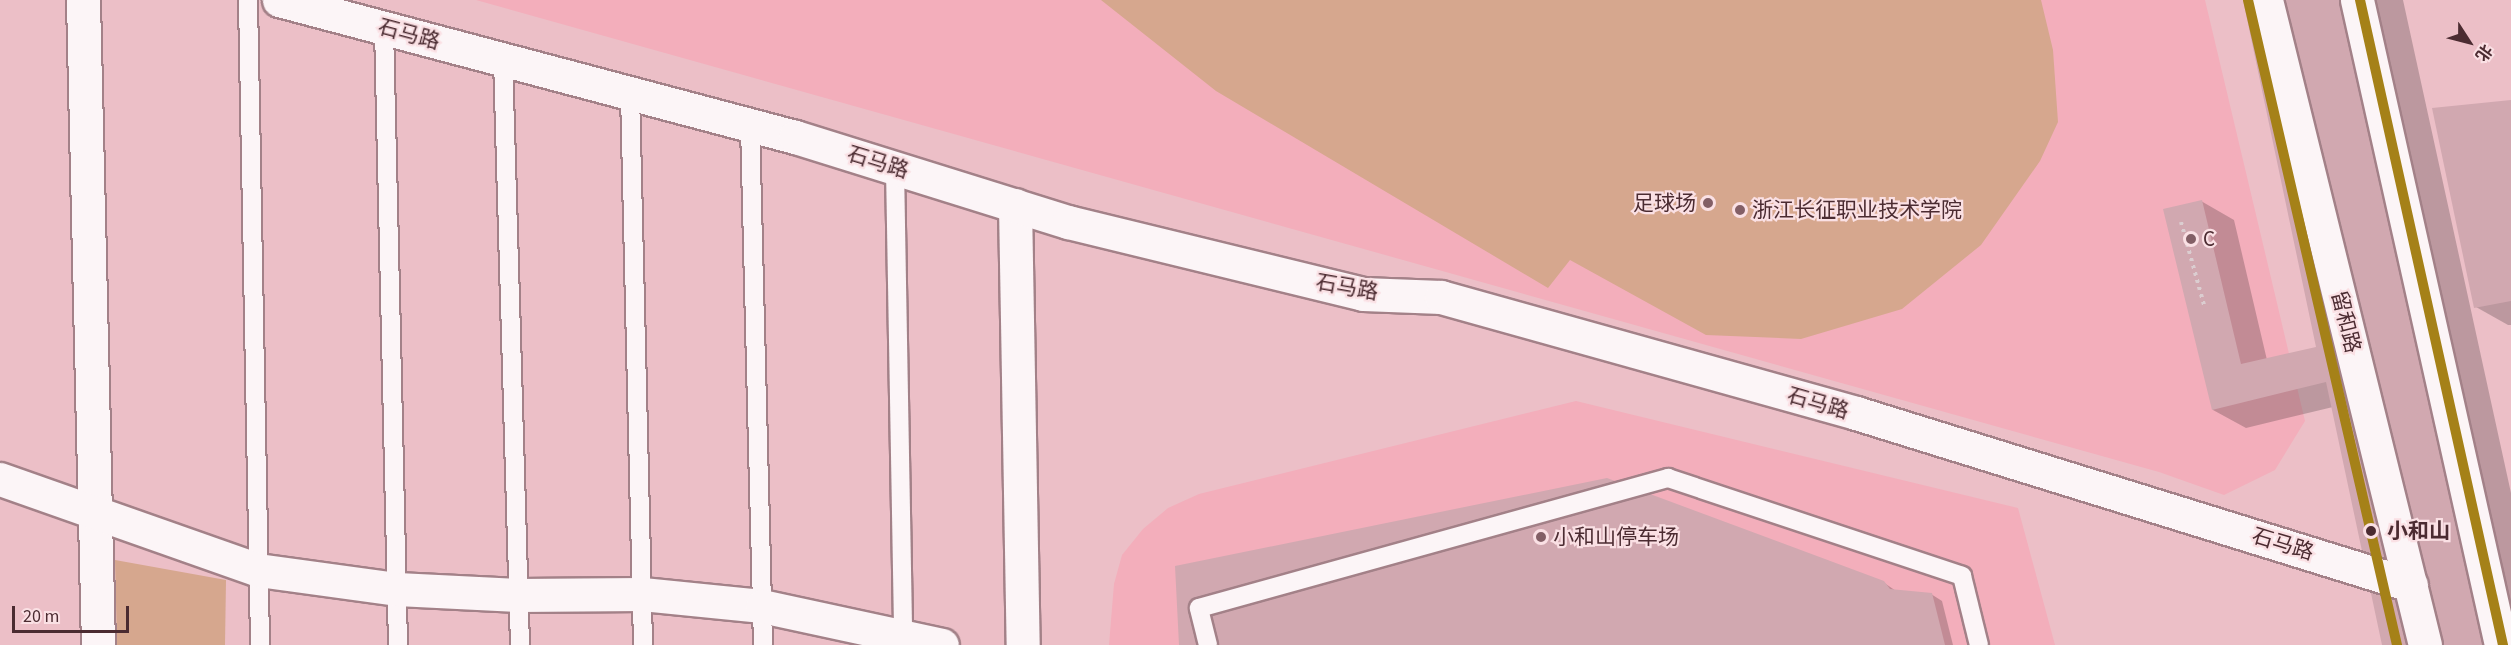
<!DOCTYPE html>
<html>
<head>
<meta charset="utf-8">
<style>
	body { margin:0 }
	#map { position:relative; width:2511px; height:645px; overflow:hidden; background:#ecbfc7; font-family:"Source Sans 3","Noto Sans SC",sans-serif }
	div>[style] { position:absolute }
	.built>* { inset:0; background:#f3aebb }
	.green>* { inset:0; background:#d6a78e }
	.shadow>* { inset:0; background:#0003 }
	.building>* { inset:0; background:#d1a8b0 }
	.path>* { height:4px; margin-top:-2px; transform-origin:0; background:repeating-linear-gradient(90deg,#dbcdd0 0 3px,transparent 0 7.5px) }
	.roads { filter:drop-shadow(2px 0 #a38188) drop-shadow(-2px 0 #a38188) drop-shadow(0 2px #a38188) drop-shadow(0 -2px #a38188) }
	.lane>* { height:18px; margin:-9px; padding:0 9px; transform-origin:9px; border-radius:9px; background:#fcf5f7 }
	.street>* { height:33px; margin:-16.5px; padding:0 16.5px; transform-origin:16.5px; border-radius:16.5px; background:#fcf5f7 }
	.secondary>* { height:33px; margin:-16.5px; padding:0 16.5px; transform-origin:16.5px; border-radius:16.5px; background:#fcf5f7 }
	.metro-1>* { height:10px; margin:-5px; padding:0 5px; transform-origin:5px; border-radius:5px; background:#a58118 }
	.dots>* { width:16px; height:16px; translate:-50% -50%; box-sizing:border-box; border:3px solid #fae0e4; border-radius:50% }
	span { translate:-50% -50%; white-space:nowrap; text-align:center; line-height:1.15; -webkit-text-stroke:4.5px #fae0e4; paint-order:stroke }
	.street-label { font-size:21px; color:#4b2b31 }
	.poi-label { font-size:21px; color:#4b2b31 }
	.right { translate:-100% -50%; text-align:right }
	.left { translate:0 -50%; text-align:left }
	.stop-label { font-size:21px; color:#4b2b31; font-weight:700 }
	.north { position:absolute; left:2439px; top:12px; width:60px; height:60px; -webkit-text-stroke:4px #fae0e4; paint-order:stroke; rotate:126deg; font-size:16px; font-weight:700; line-height:24px; text-align:center; color:#4b2b31 }
	.north::after { content:''; display:block; margin:auto; width:21px; height:27px; background:#4b2b31; clip-path:polygon(50% 0,100% 100%,50% 72%,0 100%) }
	.scale { position:absolute; left:12px; top:606px; width:117px; height:27px; box-sizing:border-box; border:3px solid #4b2b31; border-top:0; padding-left:8px; font-size:18px; line-height:21px; white-space:nowrap; color:#4b2b31; -webkit-text-stroke:4px #fae0e4; paint-order:stroke }
</style>
</head>
<body>
<div id="map">
	<div class="built">
		<div style="clip-path:polygon(476px 0,2205px 0,2305px 421px,2275px 470px,2224px 495px,2159px 472px)"></div>
		<div style="clip-path:polygon(1576px 401px,2018px 508px,2055px 645px,1109px 645px,1114px 584px,1122px 555px,1143px 529px,1168px 508px,1199px 494px)"></div>
	</div>
	<div class="green">
		<div style="clip-path:polygon(1101px 0,2041px 0,2053px 50px,2058px 122px,2040px 161px,1981px 245px,1902px 309px,1801px 339px,1706px 335px,1570px 260px,1548px 288px,1216px 91px)"></div>
		<div style="clip-path:polygon(115px 560px,226px 580px,225px 645px,117px 645px)"></div>
	</div>
	<div class="shadow">
		<div style="clip-path:polygon(2245px 0,2403px 0,2511px 493px,2511px 645px,2383px 645px,2333px 407px,2246px 428px,2213px 410px,2201px 201px,2234px 220px,2267px 360px,2318px 348px)"></div>
		<div style="clip-path:polygon(2511px 102px,2511px 325px,2508px 325px,2476px 307px)"></div>
		<div style="clip-path:polygon(1883px 582px,1896px 591px,1931px 594px,1942px 601px,1953px 645px,1180px 645px)"></div>
	</div>
	<div class="building">
		<div style="clip-path:polygon(2243px 0,2375px 0,2511px 618px,2511px 645px,2382px 645px,2326px 382px,2212px 410px,2163px 209px,2202px 200px,2241px 364px,2316px 347px)"></div>
		<div style="clip-path:polygon(2511px 100px,2511px 301px,2474px 308px,2432px 108px)"></div>
		<div style="clip-path:polygon(1607px 478px,1884px 581px,1890px 589px,1932px 593px,1945px 645px,1179px 645px,1175px 566px)"></div>
	</div>
	<div class="path">
		<div style="left:2181px;top:222px;width:86px;rotate:74.5deg"></div>
	</div>
	<div class="roads">
		<div class="lane">
			<div style="left:248px;top:0;width:645px;rotate:88.93deg"></div>
			<div style="left:384px;top:28px;width:617px;rotate:88.7deg"></div>
			<div style="left:503px;top:59px;width:586px;rotate:88.34deg"></div>
			<div style="left:630px;top:93px;width:552px;rotate:88.65deg"></div>
			<div style="left:750px;top:125px;width:520px;rotate:88.57deg"></div>
			<div style="left:895px;top:168px;width:475px;rotate:89deg"></div>
			<div style="left:1208px;top:645px;width:38px;rotate:-104deg"></div>
			<div style="left:1199px;top:608px;width:487px;rotate:-15.5deg"></div>
			<div style="left:1668px;top:478px;width:310px;rotate:18.4deg"></div>
			<div style="left:1962px;top:576px;width:71px;rotate:76.2deg"></div>
		</div>
		<div class="street">
			<div style="left:83px;top:0;width:645px;rotate:88.67deg"></div>
			<div style="left:1015px;top:205px;width:440px;rotate:89deg"></div>
			<div style="left:0;top:479px;width:274px;rotate:19.4deg"></div>
			<div style="left:258px;top:570px;width:140px;rotate:7.8deg"></div>
			<div style="left:397px;top:589px;width:121px;rotate:2.8deg"></div>
			<div style="left:518px;top:595px;width:124px;rotate:-0.5deg"></div>
			<div style="left:642px;top:594px;width:121px;rotate:5.7deg"></div>
			<div style="left:762px;top:606px;width:184px;rotate:12.2deg"></div>
		</div>
		<div class="secondary">
			<div style="left:279px;top:0;width:534px;rotate:14.87deg"></div>
			<div style="left:795px;top:137px;width:286px;rotate:17.3deg"></div>
			<div style="left:1068px;top:222px;width:304px;rotate:13.7deg"></div>
			<div style="left:1363px;top:294px;width:78px;rotate:2.2deg"></div>
			<div style="left:1441px;top:297px;width:431px;rotate:15.6deg"></div>
			<div style="left:1856px;top:413px;width:581px;rotate:17.22deg"></div>
			<div style="left:2266px;top:0;width:664px;rotate:76.15deg"></div>
			<div style="left:2357px;top:0;width:661px;rotate:77.41deg"></div>
		</div>
	</div>
	<div class="metro-1">
		<div style="left:2248px;top:0;width:662px;rotate:76.99deg"></div>
		<div style="left:2360px;top:0;width:661px;rotate:77.5deg"></div>
	</div>
	<div class="dots">
		<div style="left:1708px;top:203px;background:#835f66"></div>
		<div style="left:1740px;top:210px;background:#835f66"></div>
		<div style="left:2191px;top:239px;background:#835f66"></div>
		<div style="left:2371px;top:531px;background:#4b2b31"></div>
		<div style="left:1541px;top:537px;background:#835f66"></div>
	</div>
	<div class="street-label">
		<span style="left:409px;top:34px;rotate:15deg">石马路</span>
		<span style="left:878px;top:162px;rotate:17deg">石马路</span>
		<span style="left:1347px;top:287px;rotate:10deg">石马路</span>
		<span style="left:2346px;top:322px;rotate:76deg">留和路</span>
		<span style="left:1818px;top:403px;rotate:16deg">石马路</span>
		<span style="left:2283px;top:544px;rotate:17deg">石马路</span>
	</div>
	<div class="poi-label">
		<span class="right" style="left:1696px;top:203px">足球场</span>
		<span class="left" style="left:1752px;top:210px">浙江长征职业技术学院</span>
		<span class="left" style="left:2203px;top:239px">C</span>
		<span class="left" style="left:1553px;top:537px">小和山停车场</span>
	</div>
	<div class="stop-label">
		<span class="left" style="left:2387px;top:531px">小和山</span>
	</div>
	<div class="north">北</div>
	<div class="scale">20 m</div>
</div>
</body>
</html>
